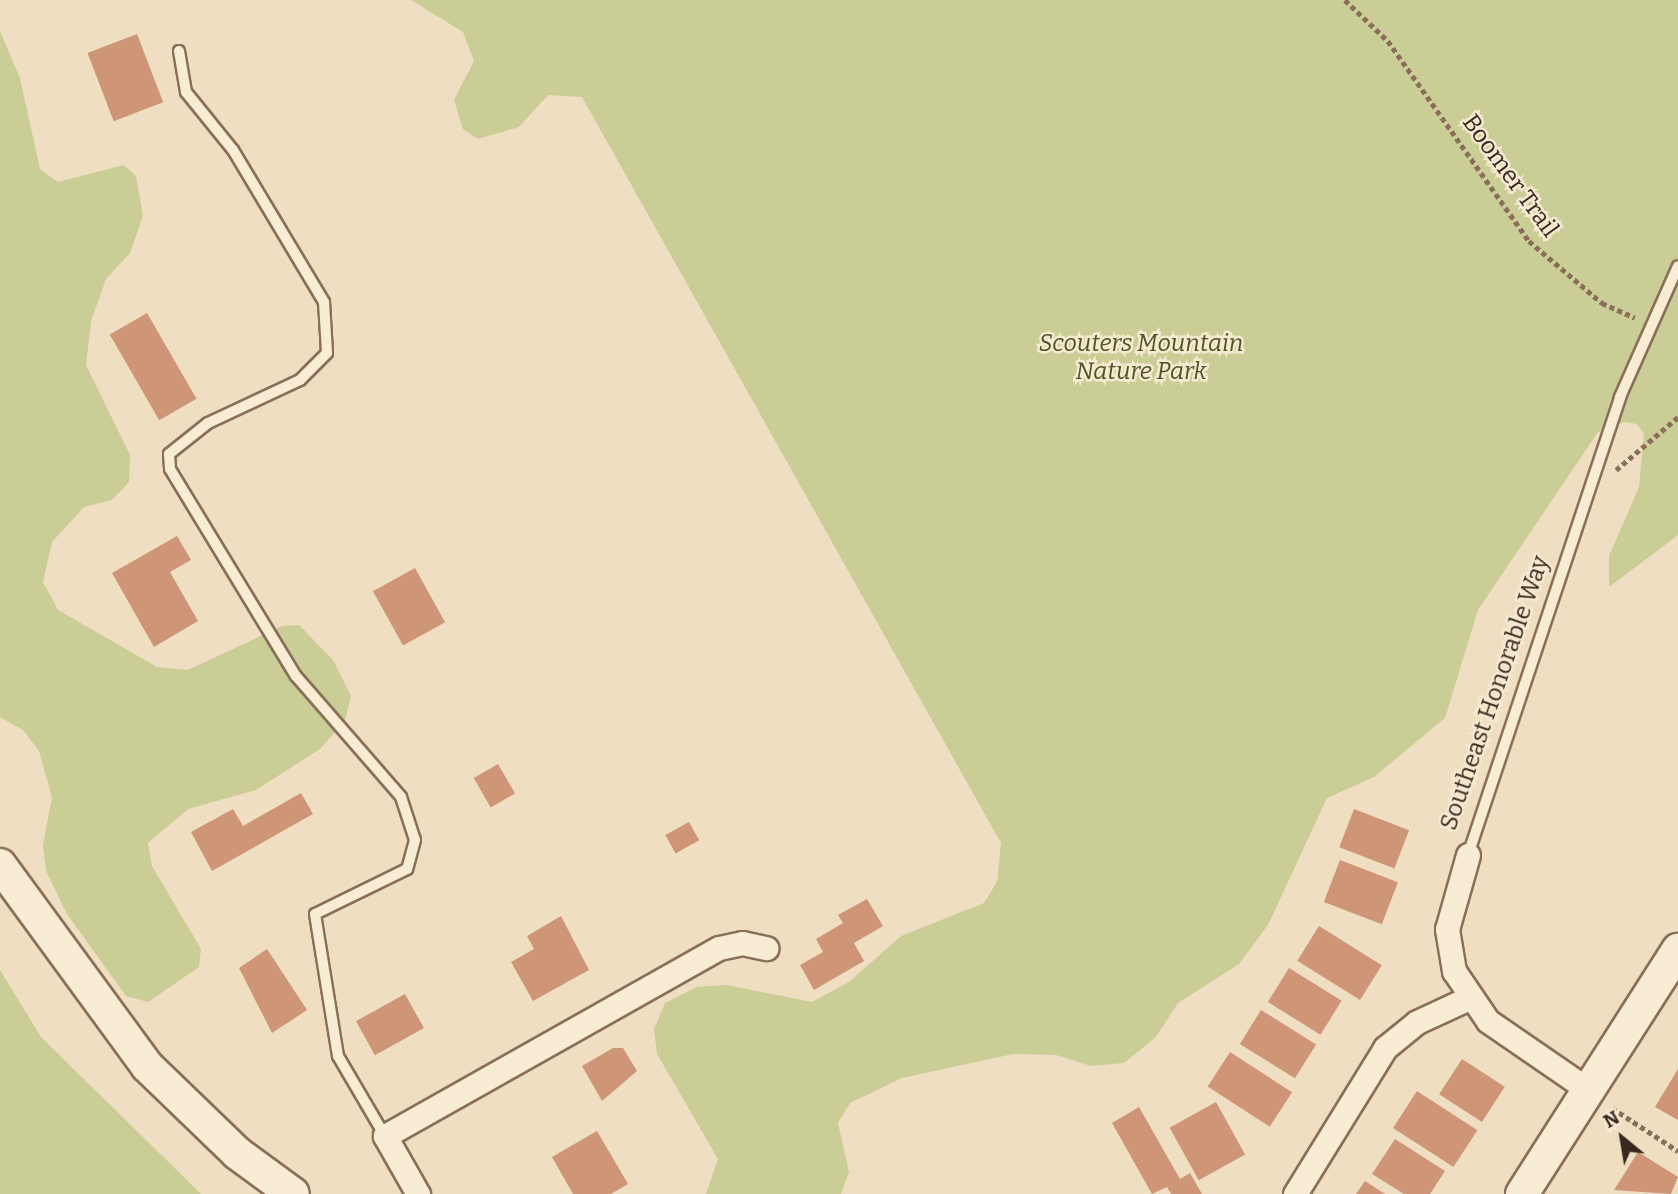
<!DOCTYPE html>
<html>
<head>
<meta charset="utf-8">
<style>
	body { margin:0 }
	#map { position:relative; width:1678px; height:1194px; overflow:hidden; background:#efdec1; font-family:Bitter,serif }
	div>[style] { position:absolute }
	.green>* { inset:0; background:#cacd95 }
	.building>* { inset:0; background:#ce9576; transform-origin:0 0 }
	.path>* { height:4.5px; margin-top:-2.25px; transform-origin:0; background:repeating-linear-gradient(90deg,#896f58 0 5px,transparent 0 8.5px) }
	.roads { filter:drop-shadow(2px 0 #896f58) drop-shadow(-2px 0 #896f58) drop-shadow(0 2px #896f58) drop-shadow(0 -2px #896f58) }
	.lane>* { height:10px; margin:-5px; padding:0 5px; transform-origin:5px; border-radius:5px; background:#f9ecd4 }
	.street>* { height:23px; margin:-11.5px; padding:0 11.5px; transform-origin:11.5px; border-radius:11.5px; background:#f9ecd4 }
	.secondary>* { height:32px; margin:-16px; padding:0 16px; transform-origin:16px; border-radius:16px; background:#f9ecd4 }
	span { translate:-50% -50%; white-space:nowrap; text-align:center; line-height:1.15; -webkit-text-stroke:5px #f6e9d1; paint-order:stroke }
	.street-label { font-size:24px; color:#38281d }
	.park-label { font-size:24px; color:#4b5523; font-style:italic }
	.north { position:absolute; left:1587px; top:1103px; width:70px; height:70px; -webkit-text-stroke:5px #f6e9d1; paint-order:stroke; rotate:330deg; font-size:19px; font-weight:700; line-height:28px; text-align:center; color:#38281d }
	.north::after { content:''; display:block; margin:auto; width:24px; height:32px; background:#38281d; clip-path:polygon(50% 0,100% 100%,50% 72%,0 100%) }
</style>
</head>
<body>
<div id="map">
	<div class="green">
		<div style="clip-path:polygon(411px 0,1678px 0,1678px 535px,1609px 587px,1609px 556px,1639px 487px,1644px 434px,1637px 424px,1624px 422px,1598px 432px,1478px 610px,1445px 718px,1374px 777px,1327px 798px,1268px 925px,1239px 964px,1178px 1003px,1156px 1037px,1124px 1063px,1091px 1066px,1056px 1055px,1013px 1054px,902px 1078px,850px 1103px,838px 1123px,849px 1172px,841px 1194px,706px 1194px,718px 1159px,657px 1054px,654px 1029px,665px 1003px,697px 987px,726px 985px,812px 1002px,849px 982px,901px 936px,984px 903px,997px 882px,1001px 843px,582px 97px,548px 95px,519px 127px,478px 139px,463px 129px,454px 100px,474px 61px,463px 32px)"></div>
		<div style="clip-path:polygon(0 31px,20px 78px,40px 169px,58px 182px,124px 165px,136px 176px,143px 216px,130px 253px,106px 279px,91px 321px,86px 365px,130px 455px,129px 482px,112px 500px,84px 507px,52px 542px,43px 582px,58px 610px,157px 667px,188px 670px,282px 626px,299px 625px,333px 660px,351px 696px,345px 721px,320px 749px,256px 790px,188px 809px,148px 843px,152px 866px,201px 949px,199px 967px,148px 1002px,126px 996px,67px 914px,46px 871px,43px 845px,52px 797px,39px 751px,23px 730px,0 717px)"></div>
		<div style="clip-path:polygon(0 970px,41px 1037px,201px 1194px,0 1194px)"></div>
	</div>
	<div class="building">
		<div style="left:137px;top:34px;width:73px;height:53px;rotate:69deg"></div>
		<div style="left:147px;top:313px;width:99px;height:43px;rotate:60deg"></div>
		<div style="clip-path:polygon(177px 536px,191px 560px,170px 572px,198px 621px,154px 647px,112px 573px)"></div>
		<div style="left:415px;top:568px;width:62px;height:48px;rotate:61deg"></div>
		<div style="left:498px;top:764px;width:34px;height:28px;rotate:60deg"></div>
		<div style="clip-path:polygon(301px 793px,313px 814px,212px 871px,191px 832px,233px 809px,243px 826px)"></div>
		<div style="left:1354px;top:809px;width:59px;height:41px;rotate:21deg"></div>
		<div style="left:689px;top:822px;width:21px;height:27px;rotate:61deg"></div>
		<div style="left:1340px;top:860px;width:62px;height:45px;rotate:21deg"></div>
		<div style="clip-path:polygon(867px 899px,883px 926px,854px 943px,864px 961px,814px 990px,800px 965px,823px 952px,816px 939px,843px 923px,838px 915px)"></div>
		<div style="clip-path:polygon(561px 916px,589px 970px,533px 1001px,511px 962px,534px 949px,527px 936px)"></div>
		<div style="left:1319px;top:926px;width:74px;height:41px;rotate:32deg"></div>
		<div style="clip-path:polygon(267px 949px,307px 1010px,272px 1033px,239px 968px)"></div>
		<div style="left:1289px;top:968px;width:62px;height:40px;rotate:32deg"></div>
		<div style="left:405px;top:994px;width:39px;height:56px;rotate:61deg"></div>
		<div style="left:1261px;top:1010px;width:65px;height:40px;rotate:32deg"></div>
		<div style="clip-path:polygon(613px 1048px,623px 1048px,637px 1071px,602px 1101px,582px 1066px)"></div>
		<div style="left:1230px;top:1052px;width:74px;height:41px;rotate:33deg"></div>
		<div style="left:1462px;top:1059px;width:51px;height:42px;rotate:33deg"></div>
		<div style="clip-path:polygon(1678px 1069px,1678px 1120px,1655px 1107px)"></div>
		<div style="left:1417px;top:1091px;width:72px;height:44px;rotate:33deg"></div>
		<div style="left:1216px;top:1102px;width:60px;height:53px;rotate:61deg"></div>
		<div style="clip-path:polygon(1139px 1107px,1180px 1179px,1190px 1173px,1202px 1194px,1171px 1194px,1167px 1187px,1152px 1194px,1112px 1123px)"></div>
		<div style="clip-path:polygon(597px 1131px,628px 1184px,611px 1194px,573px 1194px,552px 1157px)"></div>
		<div style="clip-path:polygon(1395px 1139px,1445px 1171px,1430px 1194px,1404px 1194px,1372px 1174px)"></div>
		<div style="clip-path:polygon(1638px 1152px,1678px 1177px,1671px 1194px,1614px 1190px)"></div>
		<div style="clip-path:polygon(1365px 1181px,1385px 1194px,1356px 1194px)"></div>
	</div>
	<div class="path">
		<div style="left:1345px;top:0;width:59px;rotate:43.6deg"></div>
		<div style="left:1388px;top:41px;width:245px;rotate:54.8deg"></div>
		<div style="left:1529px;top:241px;width:96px;rotate:40.3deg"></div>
		<div style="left:1602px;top:303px;width:36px;rotate:24deg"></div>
		<div style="left:1616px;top:470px;width:82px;rotate:-40.5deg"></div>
		<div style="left:1612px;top:1108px;width:79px;rotate:33.1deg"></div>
	</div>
	<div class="roads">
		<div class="lane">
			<div style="left:179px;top:51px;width:42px;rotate:80.3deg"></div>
			<div style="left:186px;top:92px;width:75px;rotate:51deg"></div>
			<div style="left:233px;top:150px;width:177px;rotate:59.1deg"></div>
			<div style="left:324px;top:302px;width:51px;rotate:86.6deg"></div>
			<div style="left:327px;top:353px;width:38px;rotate:135deg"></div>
			<div style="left:300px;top:380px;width:102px;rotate:154.9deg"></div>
			<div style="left:208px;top:423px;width:50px;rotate:141.5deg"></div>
			<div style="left:169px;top:454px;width:15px;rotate:86deg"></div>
			<div style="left:170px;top:469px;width:242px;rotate:58.7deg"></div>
			<div style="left:296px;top:676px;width:160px;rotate:49deg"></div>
			<div style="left:401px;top:797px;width:45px;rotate:72deg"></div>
			<div style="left:415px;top:840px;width:30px;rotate:105deg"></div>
			<div style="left:407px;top:869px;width:102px;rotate:153.9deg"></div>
			<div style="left:315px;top:914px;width:144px;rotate:80.8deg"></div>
			<div style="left:338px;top:1056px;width:93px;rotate:59.6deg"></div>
			<div style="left:1468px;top:855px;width:483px;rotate:-71.6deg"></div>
			<div style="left:1620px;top:397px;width:143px;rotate:-66.1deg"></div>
		</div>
		<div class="street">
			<div style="left:1468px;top:855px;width:77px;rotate:105.8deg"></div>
			<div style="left:1447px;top:929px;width:43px;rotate:80.5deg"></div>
			<div style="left:1454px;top:971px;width:60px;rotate:55.8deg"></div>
			<div style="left:1488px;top:1021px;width:120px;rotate:34.5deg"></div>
			<div style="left:418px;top:1194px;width:67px;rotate:-119.6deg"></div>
			<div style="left:385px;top:1136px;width:383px;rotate:-29.4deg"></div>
			<div style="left:719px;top:948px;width:24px;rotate:-12deg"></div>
			<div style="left:742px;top:943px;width:25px;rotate:12deg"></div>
			<div style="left:1295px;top:1194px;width:172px;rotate:-58.3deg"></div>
			<div style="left:1385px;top:1048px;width:41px;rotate:-39.1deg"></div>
			<div style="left:1417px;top:1022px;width:57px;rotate:-24.8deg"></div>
		</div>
		<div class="secondary">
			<div style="left:0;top:865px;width:249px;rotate:53.8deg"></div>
			<div style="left:147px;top:1066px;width:125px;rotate:44deg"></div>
			<div style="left:237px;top:1153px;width:69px;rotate:36.2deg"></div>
			<div style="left:1522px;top:1194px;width:290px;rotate:-57.4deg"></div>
		</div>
	</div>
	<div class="street-label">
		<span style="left:1510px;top:176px;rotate:54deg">Boomer Trail</span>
		<span style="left:1495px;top:693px;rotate:-71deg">Southeast Honorable Way</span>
	</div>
	<div class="park-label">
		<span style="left:1141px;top:358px">Scouters Mountain<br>Nature Park</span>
	</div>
	<div class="north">N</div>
</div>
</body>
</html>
